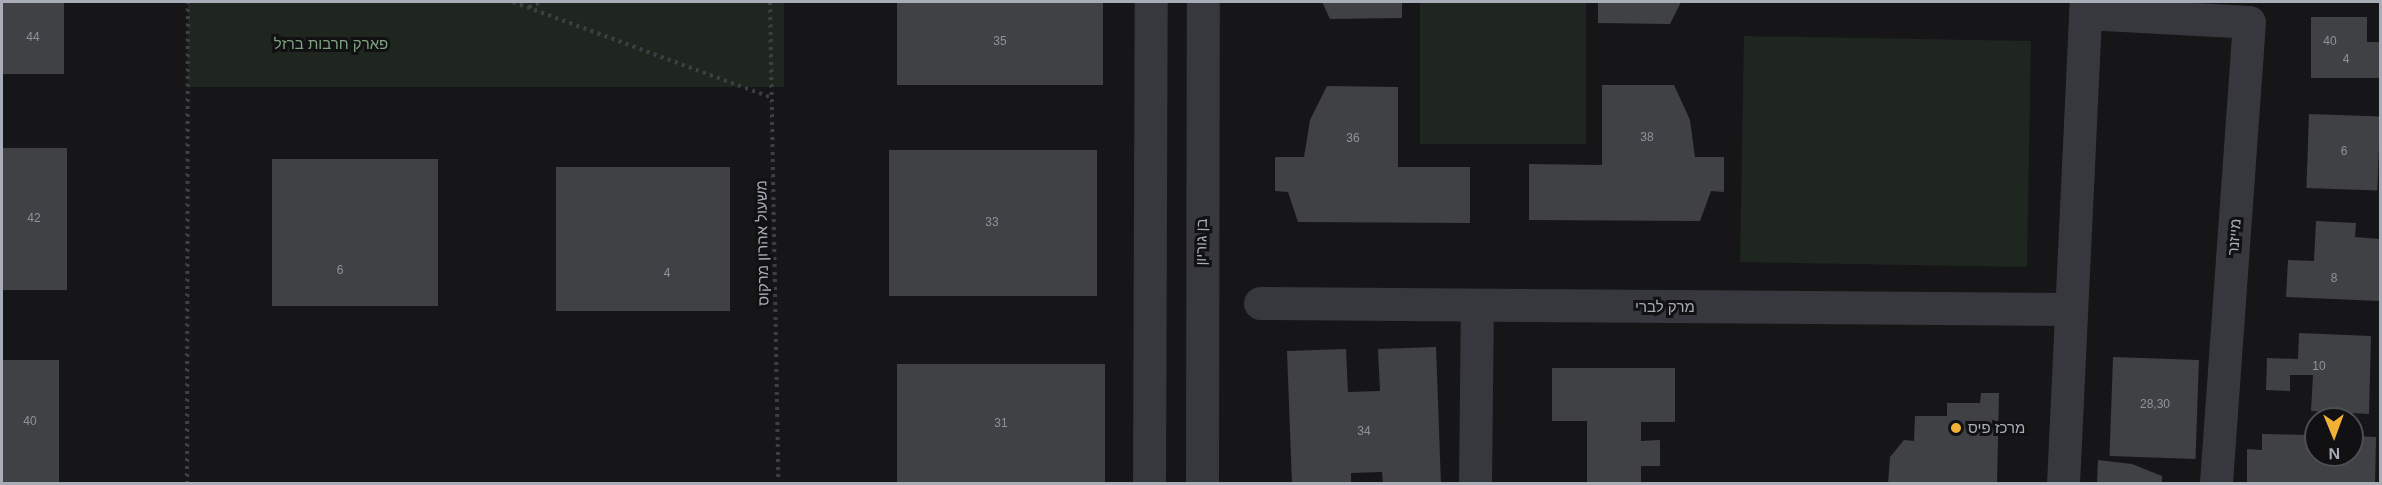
<!DOCTYPE html>
<html>
<head>
<meta charset="utf-8">
<style>
	body { margin:0 }
	#map { position:relative; width:2382px; height:485px; overflow:hidden; background:#161618; font-family:Arial,"Noto Sans Hebrew",sans-serif }
	div>[style] { position:absolute }
	.green>* { inset:0; background:#1e261f; transform-origin:0 0 }
	.building>* { inset:0; background:#404145; transform-origin:0 0 }
	.path>* { height:4px; margin-top:-2px; transform-origin:0; background:repeating-linear-gradient(90deg,#3d3f44 0 3px,transparent 0 7.5px) }
	.minor>* { height:33px; margin:-16.5px; padding:0 16.5px; transform-origin:16.5px; border-radius:16.5px; background:#37383d }
	.dots>* { width:16px; height:16px; translate:-50% -50%; box-sizing:border-box; border:3px solid #111113; border-radius:50% }
	span { translate:-50% -50%; white-space:nowrap; text-align:center; line-height:1.15; -webkit-text-stroke:6px #111113; paint-order:stroke }
	.number-label { font-size:12px; color:#8e929b }
	.number-label span { -webkit-text-stroke-width:0 }
	.park-label { font-size:15px; color:#7fa381 }
	.street-label { font-size:15px; color:#a8adb8 }
	.poi-label { font-size:15px; color:#a8adb8 }
	.left { translate:0 -50%; text-align:left }
	.frame { position:absolute; inset:0; border:3px solid #a8adb8; pointer-events:none }
	.north { position:absolute; left:2304px; top:407px; width:60px; height:60px; box-sizing:border-box; background:#111113; border:2px solid #4d4f55; border-radius:50%; rotate:179deg; font-size:16px; font-weight:700; line-height:24px; text-align:center; color:#a8adb8 }
	.north::after { content:''; display:block; margin:auto; width:21px; height:27px; background:#f2b134; clip-path:polygon(50% 0,100% 100%,50% 72%,0 100%) }
</style>
</head>
<body>
<div id="map">
	<div class="green">
		<div style="left:188px;top:2px;width:596px;height:85px"></div>
		<div style="left:1420px;top:2px;width:166px;height:142px"></div>
		<div style="left:1744px;top:36px;width:287px;height:226px;rotate:1deg"></div>
	</div>
	<div class="building">
		<div style="left:2px;top:2px;width:62px;height:72px"></div>
		<div style="left:897px;top:2px;width:206px;height:83px"></div>
		<div style="clip-path:polygon(1322px 2px,1402px 2px,1402px 18px,1330px 19px)"></div>
		<div style="clip-path:polygon(1598px 2px,1681px 2px,1670px 24px,1598px 23px)"></div>
		<div style="clip-path:polygon(2311px 17px,2367px 17px,2367px 42px,2380px 42px,2380px 78px,2311px 78px)"></div>
		<div style="clip-path:polygon(1602px 85px,1674px 85px,1690px 120px,1695px 157px,1724px 157px,1724px 192px,1711px 191px,1700px 221px,1529px 220px,1529px 164px,1602px 165px)"></div>
		<div style="clip-path:polygon(1327px 86px,1398px 87px,1398px 167px,1470px 167px,1470px 223px,1298px 222px,1288px 192px,1275px 191px,1275px 157px,1304px 157px,1310px 120px)"></div>
		<div style="left:2309px;top:114px;width:71px;height:74px;rotate:2deg"></div>
		<div style="left:2px;top:148px;width:65px;height:142px"></div>
		<div style="left:889px;top:150px;width:208px;height:146px"></div>
		<div style="left:438px;top:159px;width:147px;height:166px;rotate:90deg"></div>
		<div style="left:730px;top:167px;width:144px;height:174px;rotate:90deg"></div>
		<div style="clip-path:polygon(2316px 221px,2356px 223px,2355px 237px,2380px 239px,2380px 301px,2286px 297px,2288px 260px,2314px 261px)"></div>
		<div style="clip-path:polygon(2299px 333px,2371px 336px,2369px 414px,2311px 411px,2313px 375px,2290px 375px,2290px 391px,2266px 390px,2267px 358px,2298px 359px)"></div>
		<div style="clip-path:polygon(1436px 347px,1441px 484px,1383px 484px,1382px 472px,1351px 473px,1351px 484px,1292px 484px,1287px 351px,1346px 349px,1348px 392px,1380px 391px,1378px 349px)"></div>
		<div style="left:2113px;top:357px;width:86px;height:99px;rotate:2deg"></div>
		<div style="left:2px;top:360px;width:57px;height:124px"></div>
		<div style="left:897px;top:364px;width:208px;height:120px"></div>
		<div style="clip-path:polygon(1552px 368px,1675px 368px,1675px 422px,1641px 422px,1641px 441px,1660px 440px,1660px 466px,1641px 466px,1641px 484px,1587px 484px,1587px 421px,1552px 421px)"></div>
		<div style="clip-path:polygon(1981px 393px,1999px 393px,1997px 484px,1888px 484px,1890px 457px,1904px 440px,1914px 441px,1915px 416px,1947px 416px,1947px 403px,1980px 403px)"></div>
		<div style="clip-path:polygon(2262px 434px,2316px 435px,2316px 455px,2352px 455px,2352px 436px,2376px 437px,2375px 484px,2247px 484px,2247px 449px,2262px 450px)"></div>
		<div style="clip-path:polygon(2098px 460px,2132px 464px,2162px 476px,2162px 484px,2097px 484px)"></div>
	</div>
	<div class="path">
		<div style="left:513px;top:2px;width:276px;rotate:20.3deg"></div>
		<div style="left:770px;top:2px;width:482px;rotate:89deg"></div>
		<div style="left:529px;top:7px;width:14px;rotate:-21deg"></div>
		<div style="left:187px;top:484px;width:482px;rotate:-89.9deg"></div>
	</div>
	<div class="minor">
		<div style="left:2085px;top:13px;width:164px;rotate:3.1deg"></div>
		<div style="left:2249px;top:22px;width:463px;rotate:94.1deg"></div>
		<div style="left:1260px;top:303px;width:811px;rotate:0.42deg"></div>
		<div style="left:1149px;top:484px;width:482px;rotate:-89.8deg"></div>
		<div style="left:1202px;top:484px;width:482px;rotate:-89.9deg"></div>
		<div style="left:1475px;top:484px;width:179px;rotate:-89.4deg"></div>
		<div style="left:2063px;top:484px;width:483px;rotate:-87.3deg"></div>
	</div>
	<div class="dots">
		<div style="left:1956px;top:428px;background:#f2b134"></div>
	</div>
	<div class="number-label">
		<span style="left:33px;top:38px">44</span>
		<span style="left:1000px;top:42px">35</span>
		<span style="left:2330px;top:42px">40</span>
		<span style="left:2346px;top:60px">4</span>
		<span style="left:1647px;top:138px">38</span>
		<span style="left:1353px;top:139px">36</span>
		<span style="left:2344px;top:152px">6</span>
		<span style="left:34px;top:219px">42</span>
		<span style="left:992px;top:223px">33</span>
		<span style="left:340px;top:271px">6</span>
		<span style="left:667px;top:274px">4</span>
		<span style="left:2334px;top:279px">8</span>
		<span style="left:2319px;top:367px">10</span>
		<span style="left:2155px;top:405px">28,30</span>
		<span style="left:30px;top:422px">40</span>
		<span style="left:1001px;top:424px">31</span>
		<span style="left:1364px;top:432px">34</span>
	</div>
	<div class="park-label">
		<span style="left:331px;top:44px">פארק חרבות ברזל</span>
	</div>
	<div class="street-label">
		<span style="left:2234px;top:237px;rotate:-86deg">מייזנר</span>
		<span style="left:1201px;top:242px;rotate:-89deg">בן גוריון</span>
		<span style="left:762px;top:243px;rotate:-91deg">משעול אהרון מרקוס</span>
		<span style="left:1665px;top:307px">מרק לברי</span>
	</div>
	<div class="poi-label">
		<span class="left" style="left:1968px;top:428px">מרכז פיס</span>
	</div>
	<div class="frame"></div>
	<div class="north">N</div>
</div>
</body>
</html>
